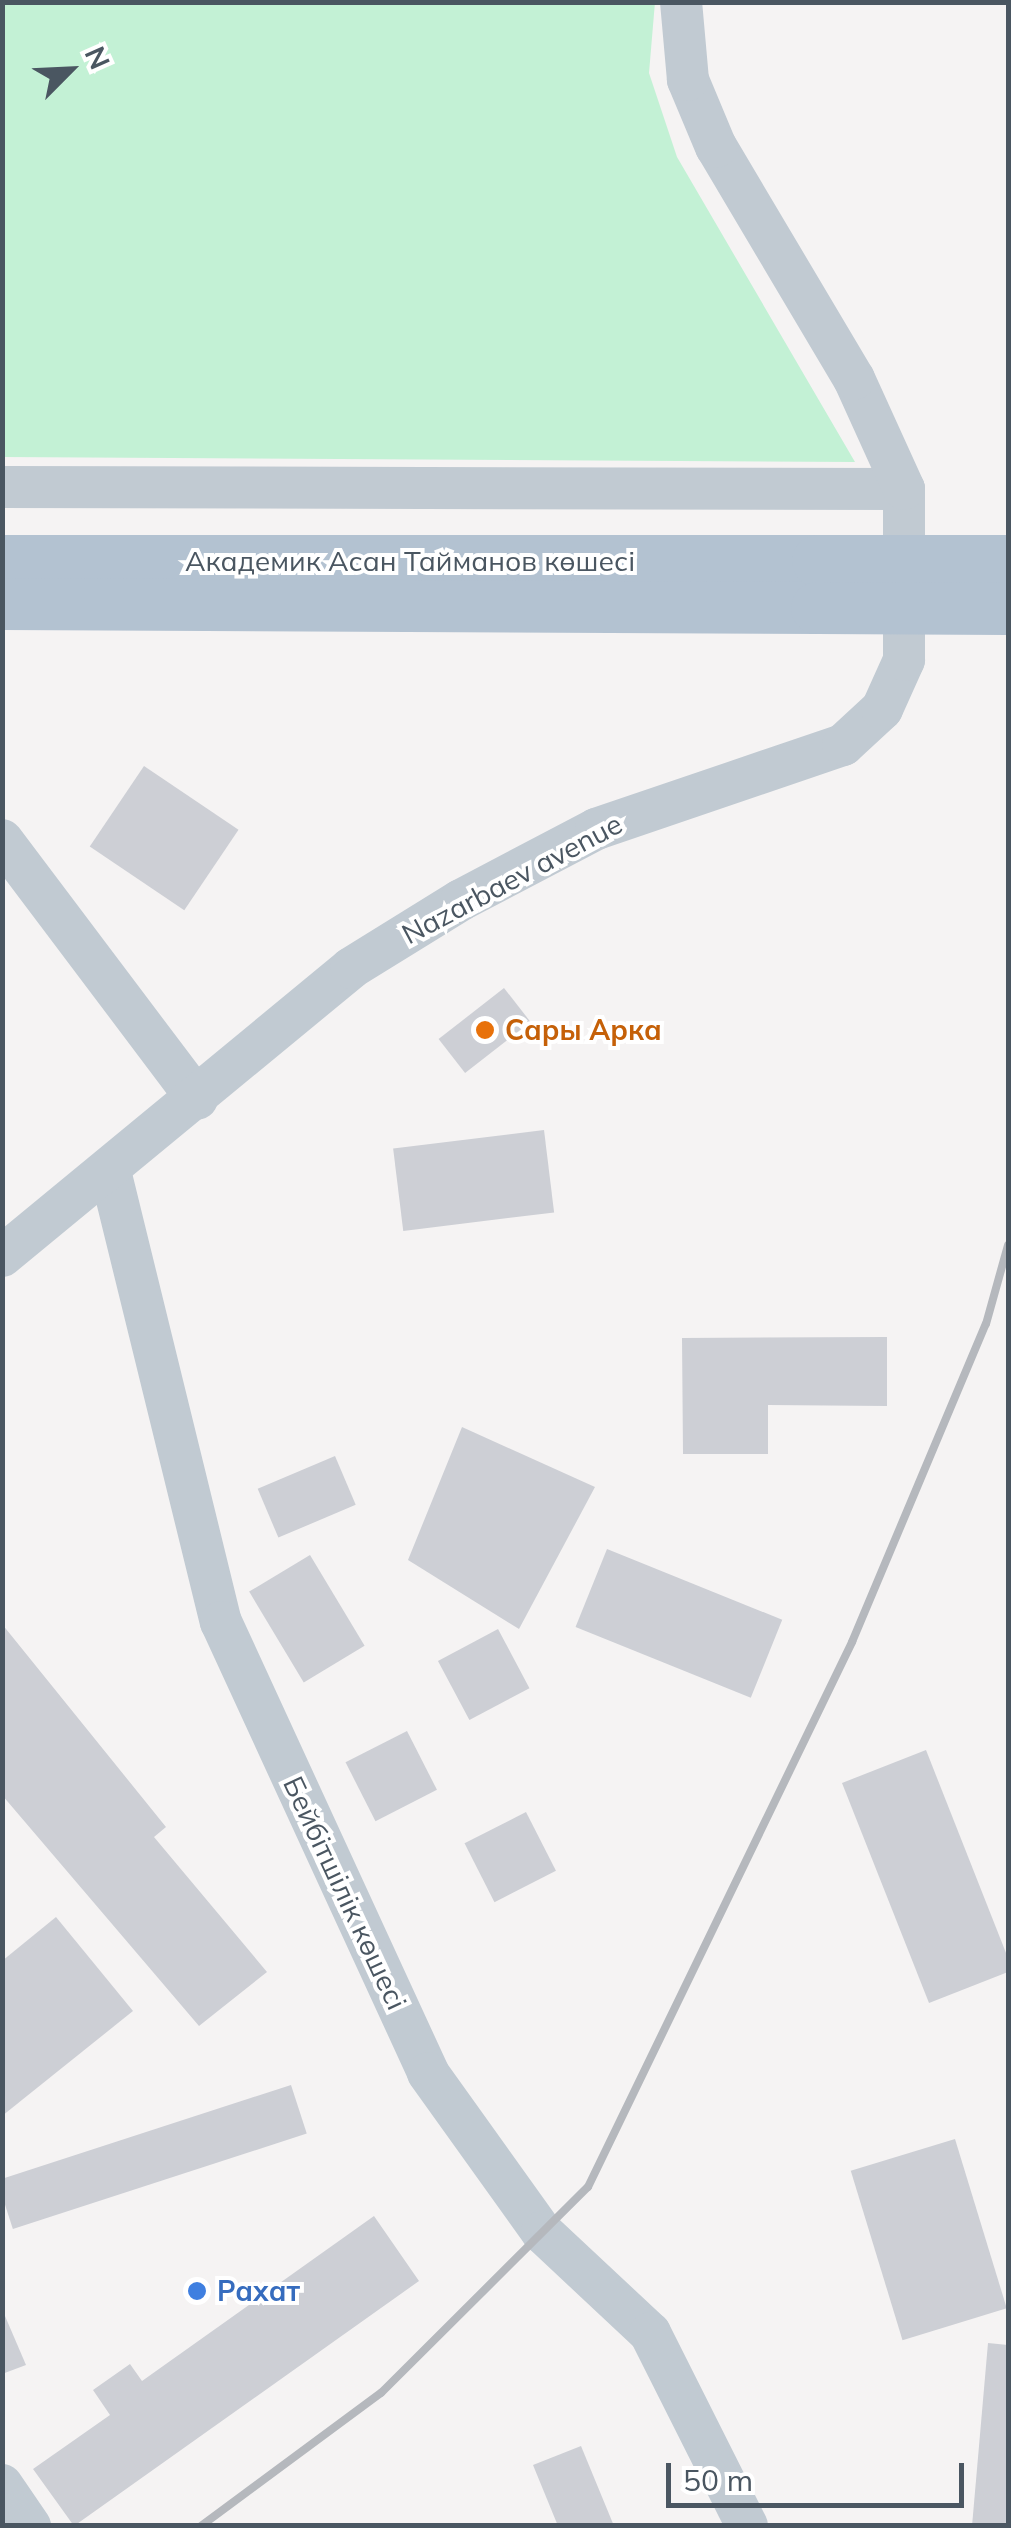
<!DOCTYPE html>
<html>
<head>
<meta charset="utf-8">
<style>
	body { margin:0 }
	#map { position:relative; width:1011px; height:2528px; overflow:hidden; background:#f5f3f3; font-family:Mulish,sans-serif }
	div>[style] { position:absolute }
	.green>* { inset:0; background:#c3f1d5 }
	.building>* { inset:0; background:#cdcfd5; transform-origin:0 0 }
	.minor>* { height:42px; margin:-21px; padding:0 21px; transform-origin:21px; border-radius:21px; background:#c1cad2 }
	.major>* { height:52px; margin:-26px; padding:0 26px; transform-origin:26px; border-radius:26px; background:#b3c2d1 }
	.rail>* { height:8px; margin:-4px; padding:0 4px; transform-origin:4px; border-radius:4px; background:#b5b8bd }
	.major-bridge>* { height:52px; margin:-26px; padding:0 26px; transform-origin:26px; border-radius:26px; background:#b3c2d1 }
	.dots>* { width:28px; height:28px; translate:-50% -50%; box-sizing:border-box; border:5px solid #fff; border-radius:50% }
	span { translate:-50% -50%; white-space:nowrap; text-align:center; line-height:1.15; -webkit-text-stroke:8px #fff; paint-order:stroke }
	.street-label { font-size:28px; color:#4a5661 }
	.food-label { font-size:28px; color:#c56008; font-weight:700 }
	.left { translate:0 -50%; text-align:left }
	.shop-label { font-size:28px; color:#366cbe; font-weight:700 }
	.frame { position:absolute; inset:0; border:5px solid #4a5661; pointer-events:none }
	.north { position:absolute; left:20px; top:20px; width:100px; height:100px; -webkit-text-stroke:8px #fff; paint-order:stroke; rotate:66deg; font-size:28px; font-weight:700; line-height:40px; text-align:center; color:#4a5661 }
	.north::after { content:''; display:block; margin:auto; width:35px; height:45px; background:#4a5661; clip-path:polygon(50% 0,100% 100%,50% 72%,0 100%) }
	.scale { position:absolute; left:666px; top:2463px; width:298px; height:45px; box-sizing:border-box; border:5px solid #4a5661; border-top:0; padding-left:12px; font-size:30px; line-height:35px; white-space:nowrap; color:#4a5661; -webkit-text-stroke:8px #fff; paint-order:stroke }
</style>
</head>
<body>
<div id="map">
	<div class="green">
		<div style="clip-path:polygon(655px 2px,649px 73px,677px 157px,855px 462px,3px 457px,3px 3px)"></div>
	</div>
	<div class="building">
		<div style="left:144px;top:766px;width:114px;height:97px;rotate:34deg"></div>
		<div style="left:504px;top:988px;width:43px;height:83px;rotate:52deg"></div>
		<div style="left:544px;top:1130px;width:83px;height:152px;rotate:83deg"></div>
		<div style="clip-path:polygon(887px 1337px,887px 1406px,768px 1405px,768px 1454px,683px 1454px,682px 1338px)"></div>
		<div style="clip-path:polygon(462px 1427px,595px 1487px,519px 1629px,408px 1560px)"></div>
		<div style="left:335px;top:1456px;width:53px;height:84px;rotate:67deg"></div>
		<div style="left:607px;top:1549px;width:189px;height:84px;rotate:22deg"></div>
		<div style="left:310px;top:1555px;width:106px;height:71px;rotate:59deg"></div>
		<div style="clip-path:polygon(2px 1624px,166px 1827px,154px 1837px,267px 1972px,199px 2026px,2px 1795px)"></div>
		<div style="left:498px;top:1629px;width:67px;height:68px;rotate:62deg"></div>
		<div style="left:407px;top:1731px;width:66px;height:69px;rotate:63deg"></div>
		<div style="clip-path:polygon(926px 1750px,1008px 1958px,1008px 1972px,929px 2003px,842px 1783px)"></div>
		<div style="left:526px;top:1812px;width:66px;height:69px;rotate:63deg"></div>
		<div style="clip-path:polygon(56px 1917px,133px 2011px,2px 2116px,2px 1961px)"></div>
		<div style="left:291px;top:2085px;width:51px;height:309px;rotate:72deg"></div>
		<div style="left:955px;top:2139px;width:177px;height:109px;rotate:73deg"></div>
		<div style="clip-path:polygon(374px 2216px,419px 2281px,74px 2526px,33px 2469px,110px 2415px,93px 2390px,130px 2364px,142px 2381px)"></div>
		<div style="clip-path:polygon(2px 2309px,26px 2365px,2px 2374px)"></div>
		<div style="clip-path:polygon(988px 2343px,1008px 2345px,1008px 2526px,972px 2526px)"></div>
		<div style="clip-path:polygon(581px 2446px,614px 2526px,558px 2526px,533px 2465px)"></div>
	</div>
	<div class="minor">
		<div style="left:2px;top:487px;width:902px;rotate:0.13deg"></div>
		<div style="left:2px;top:840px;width:324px;rotate:53deg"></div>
		<div style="left:111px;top:1175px;width:460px;rotate:76.2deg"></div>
		<div style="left:221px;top:1622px;width:496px;rotate:65.3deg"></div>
		<div style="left:428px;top:2073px;width:196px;rotate:54.4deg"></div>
		<div style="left:542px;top:2232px;width:148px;rotate:43.1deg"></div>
		<div style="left:650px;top:2333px;width:216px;rotate:63.3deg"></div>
		<div style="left:2px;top:1256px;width:452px;rotate:-39.5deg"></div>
		<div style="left:351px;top:968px;width:129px;rotate:-31.7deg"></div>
		<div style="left:461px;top:900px;width:153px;rotate:-27.7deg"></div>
		<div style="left:596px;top:829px;width:261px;rotate:-18.8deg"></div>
		<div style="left:843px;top:745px;width:53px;rotate:-42.7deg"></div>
		<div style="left:882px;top:709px;width:54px;rotate:-65.8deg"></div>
		<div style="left:904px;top:660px;width:171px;rotate:-90deg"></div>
		<div style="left:904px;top:489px;width:121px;rotate:-114.4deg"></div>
		<div style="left:854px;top:379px;width:270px;rotate:-120.7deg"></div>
		<div style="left:716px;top:147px;width:73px;rotate:-112.7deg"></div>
		<div style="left:688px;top:80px;width:78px;rotate:-95.1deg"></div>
		<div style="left:2px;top:2485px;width:50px;rotate:55.7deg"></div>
	</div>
	<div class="major">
		<div style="left:2px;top:561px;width:816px"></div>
		<div style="left:2px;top:604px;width:815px;rotate:0.28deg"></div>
	</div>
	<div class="rail">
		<div style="left:201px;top:2526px;width:224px;rotate:-36.5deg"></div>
		<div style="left:381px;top:2393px;width:292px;rotate:-44.9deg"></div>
		<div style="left:588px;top:2187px;width:606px;rotate:-64.15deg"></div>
		<div style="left:852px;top:1642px;width:345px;rotate:-67.2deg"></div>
		<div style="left:986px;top:1324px;width:82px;rotate:-74.4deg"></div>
	</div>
	<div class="major-bridge">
		<div style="left:818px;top:561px;width:190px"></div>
		<div style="left:817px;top:608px;width:191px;rotate:0.3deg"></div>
	</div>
	<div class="dots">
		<div style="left:485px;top:1030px;background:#e8710a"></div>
		<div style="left:197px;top:2291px;background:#3f7fe0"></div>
	</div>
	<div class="street-label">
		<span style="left:410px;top:561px">Академик Асан Тайманов көшесі</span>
		<span style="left:512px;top:879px;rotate:-28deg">Nazarbaev avenue</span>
		<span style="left:345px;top:1893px;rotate:65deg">Бейбітшілік көшесі</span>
	</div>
	<div class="food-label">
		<span class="left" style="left:505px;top:1030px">Сары Арка</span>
	</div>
	<div class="shop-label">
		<span class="left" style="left:217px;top:2291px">Рахат</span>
	</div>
	<div class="frame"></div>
	<div class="north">N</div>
	<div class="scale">50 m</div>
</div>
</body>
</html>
